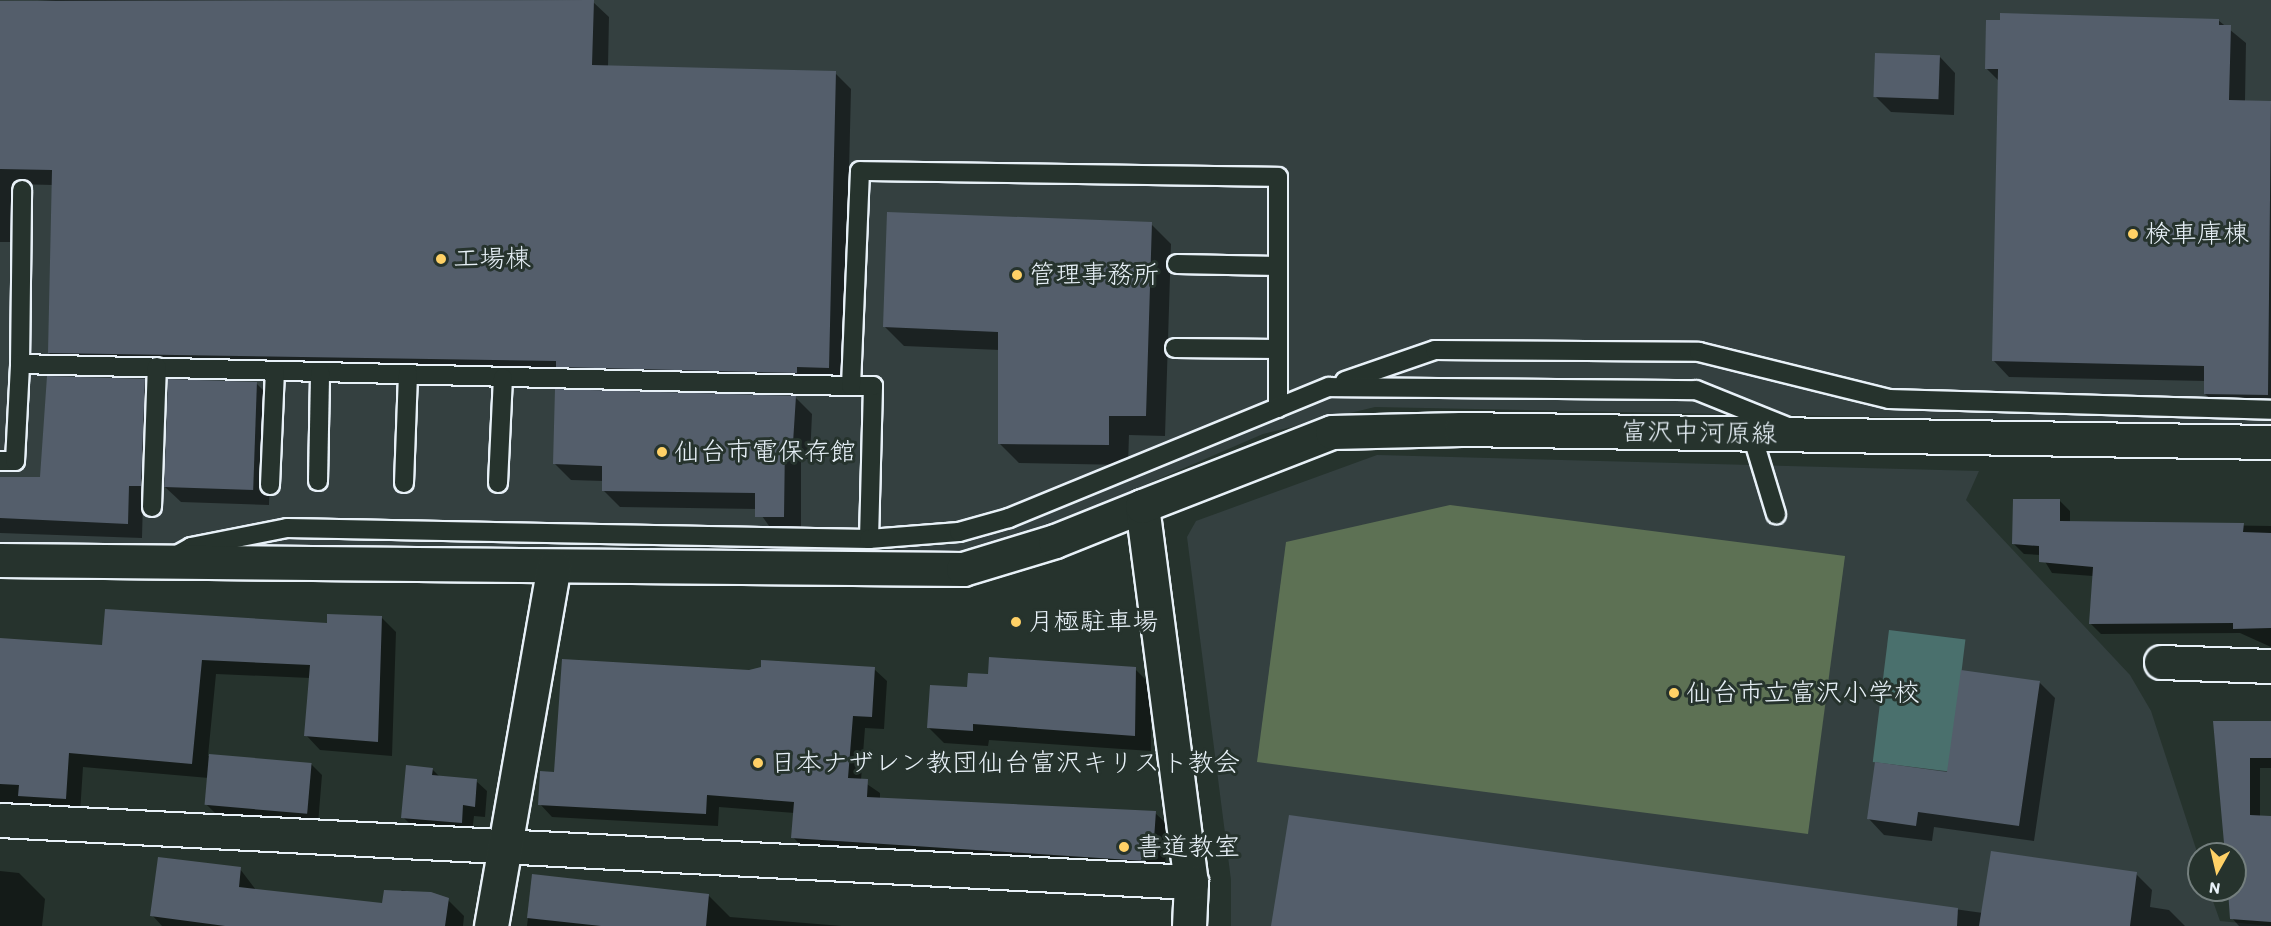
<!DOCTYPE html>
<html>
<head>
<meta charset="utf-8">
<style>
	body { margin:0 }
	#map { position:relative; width:2271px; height:926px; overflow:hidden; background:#26332d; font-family:Itim,"Klee One",sans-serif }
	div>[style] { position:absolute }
	.built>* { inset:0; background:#344040 }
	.green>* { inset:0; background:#5d7154 }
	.water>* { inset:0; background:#4a706d; transform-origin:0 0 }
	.shadow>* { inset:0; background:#0007 }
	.building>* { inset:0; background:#545e6b; transform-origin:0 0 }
	.roads { filter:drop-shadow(2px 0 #e8f1f8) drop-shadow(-2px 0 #e8f1f8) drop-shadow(0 2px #e8f1f8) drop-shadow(0 -2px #e8f1f8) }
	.lane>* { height:18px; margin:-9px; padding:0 9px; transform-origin:9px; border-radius:9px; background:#26332d }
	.street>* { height:33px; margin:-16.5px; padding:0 16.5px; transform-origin:16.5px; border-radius:16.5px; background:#26332d }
	.secondary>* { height:33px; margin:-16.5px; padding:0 16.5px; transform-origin:16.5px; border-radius:16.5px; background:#26332d }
	.dots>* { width:16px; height:16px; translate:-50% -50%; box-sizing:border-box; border:3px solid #26332d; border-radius:50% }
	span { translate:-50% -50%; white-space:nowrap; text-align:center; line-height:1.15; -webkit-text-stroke:6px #26332d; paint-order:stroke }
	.poi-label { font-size:26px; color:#e8f1f8 }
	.left { translate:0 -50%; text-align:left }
	.street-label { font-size:26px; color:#e8f1f8 }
	.north { position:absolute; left:2187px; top:842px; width:60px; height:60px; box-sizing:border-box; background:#26332d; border:2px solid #747f7e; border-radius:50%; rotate:188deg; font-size:16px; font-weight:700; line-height:24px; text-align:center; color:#e8f1f8 }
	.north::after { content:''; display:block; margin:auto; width:21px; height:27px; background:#ffd166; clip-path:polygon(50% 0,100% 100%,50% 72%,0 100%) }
</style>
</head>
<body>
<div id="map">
	<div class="built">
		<div style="clip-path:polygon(0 0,2271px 0,2271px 425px,1375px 407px,1263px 434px,1008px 544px,942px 557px,0 546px)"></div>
		<div style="clip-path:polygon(1377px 455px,1979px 471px,1966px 500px,2130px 675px,2151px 711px,2199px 858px,2199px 890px,2209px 890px,2220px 921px,2271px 926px,1231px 926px,1231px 880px,1187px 537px,1196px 521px)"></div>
	</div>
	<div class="green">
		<div style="clip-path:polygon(1450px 505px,1845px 556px,1808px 834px,1257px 762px,1286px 542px)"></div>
	</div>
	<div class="water">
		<div style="left:1889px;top:630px;width:77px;height:133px;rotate:7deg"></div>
	</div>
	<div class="shadow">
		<div style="clip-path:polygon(56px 0,593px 2px,609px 17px,608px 67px,835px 73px,851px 89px,844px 383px,65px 369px,49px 353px,53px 185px,12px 184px,12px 242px,0 242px,0 3px)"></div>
		<div style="clip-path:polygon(2218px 20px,2246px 43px,2245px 101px,2271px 102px,2271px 409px,2221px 409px,2205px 394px,2206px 381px,2009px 377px,1994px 361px,1999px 81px,1986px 68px)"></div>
		<div style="clip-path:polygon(1940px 57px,1955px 73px,1954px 115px,1891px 112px,1875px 96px)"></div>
		<div style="clip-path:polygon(1151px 224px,1171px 244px,1165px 436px,1129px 435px,1128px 465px,1019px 463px,999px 443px,1000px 350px,904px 346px,884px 326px)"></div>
		<div style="clip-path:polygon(49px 378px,145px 380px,159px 395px,155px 500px,143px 500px,142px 538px,0 533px,0 478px,42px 479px)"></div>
		<div style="clip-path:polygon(256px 383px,272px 399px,269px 505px,181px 502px,165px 487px)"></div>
		<div style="clip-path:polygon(795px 397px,812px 414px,810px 459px,801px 459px,801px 534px,774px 533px,757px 509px,620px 507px,603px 490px,603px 481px,571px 480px,554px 463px)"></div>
		<div style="clip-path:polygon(2059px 500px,2070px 511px,2070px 523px,2271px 526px,2271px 647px,2240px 633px,2101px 634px,2090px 623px,2093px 576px,2052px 573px,2041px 555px,2024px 554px,2013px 543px)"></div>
		<div style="clip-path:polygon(382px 618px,396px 632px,392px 756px,320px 750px,306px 735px,310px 678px,216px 674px,208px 756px,311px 764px,322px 775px,318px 824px,218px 816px,207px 805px,209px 778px,83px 767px,80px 813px,0 803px,0 639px,103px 647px)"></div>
		<div style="clip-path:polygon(874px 669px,887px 681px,884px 729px,865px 728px,861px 780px,880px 793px,880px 800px,1155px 813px,1168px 825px,1165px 866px,805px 850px,793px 837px,795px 813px,719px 807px,718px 826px,552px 817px,540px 804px,556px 774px,749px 672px)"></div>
		<div style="clip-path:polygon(1135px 669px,1151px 685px,1151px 751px,989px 740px,988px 746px,944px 743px,928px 727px,989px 676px)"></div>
		<div style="clip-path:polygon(2039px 682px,2055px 698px,2034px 841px,1934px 827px,1932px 841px,1884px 835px,1869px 819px,1948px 774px)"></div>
		<div style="clip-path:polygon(2271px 721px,2271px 768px,2260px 768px,2260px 817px,2271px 817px,2271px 926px,2239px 926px,2232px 918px,2235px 854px,2226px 854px,2215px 722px)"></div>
		<div style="clip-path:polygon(432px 769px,441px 778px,476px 781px,487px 791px,485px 817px,474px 816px,472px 833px,414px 828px,403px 817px)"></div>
		<div style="clip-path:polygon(1290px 817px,1983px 913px,2136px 874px,2152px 890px,2150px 907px,2169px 910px,2185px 926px,1273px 926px)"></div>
		<div style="clip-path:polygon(240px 869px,256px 890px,383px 904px,402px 890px,448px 900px,464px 916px,463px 926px,162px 926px,152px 915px)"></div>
		<div style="clip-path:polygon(0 871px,19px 873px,45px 899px,42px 926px,0 926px)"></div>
		<div style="clip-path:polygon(533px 876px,709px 896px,730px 917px,842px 926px,527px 926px)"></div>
	</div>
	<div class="building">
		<div style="clip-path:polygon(594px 0,592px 65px,836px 71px,829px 368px,797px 367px,797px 373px,556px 367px,556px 361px,48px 353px,52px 170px,0 169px,0 1px)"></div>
		<div style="clip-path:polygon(2000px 13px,2219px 19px,2219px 25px,2231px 25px,2229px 100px,2271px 101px,2268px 395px,2204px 394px,2204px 366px,1992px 361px,1998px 69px,1985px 69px,1986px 20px,2000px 20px)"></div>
		<div style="left:1875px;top:53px;width:65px;height:44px;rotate:2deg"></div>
		<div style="clip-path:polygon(887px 212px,1152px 222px,1146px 416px,1109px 416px,1109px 445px,998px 444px,998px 332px,883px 327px)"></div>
		<div style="clip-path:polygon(47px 376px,145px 379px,141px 486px,129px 486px,128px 524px,0 518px,0 477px,40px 477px)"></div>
		<div style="left:168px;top:379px;width:89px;height:108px;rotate:2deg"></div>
		<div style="clip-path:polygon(555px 389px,796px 396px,793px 443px,785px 443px,784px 517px,755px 517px,755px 493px,602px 491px,602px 466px,553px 464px)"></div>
		<div style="clip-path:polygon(2013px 499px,2060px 499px,2060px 521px,2244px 523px,2243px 532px,2271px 533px,2271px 628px,2233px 629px,2233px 623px,2089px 624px,2093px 567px,2039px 562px,2039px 546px,2012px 544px)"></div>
		<div style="clip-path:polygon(105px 609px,327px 623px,327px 614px,382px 616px,378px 742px,304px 736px,310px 665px,202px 660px,192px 764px,69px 753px,66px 799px,18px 796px,19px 785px,0 784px,0 638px,102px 645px)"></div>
		<div style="clip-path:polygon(989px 657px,1136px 667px,1135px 736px,973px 724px,973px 731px,927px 728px,930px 685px,967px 687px,968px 673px,988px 674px)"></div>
		<div style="clip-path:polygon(562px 659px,749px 670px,761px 667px,761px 660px,875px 667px,872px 717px,853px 716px,848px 778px,868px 779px,867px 797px,1156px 811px,1153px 854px,1145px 853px,1145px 861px,791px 838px,794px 802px,707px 795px,706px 814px,538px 805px,540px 771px,554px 772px)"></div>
		<div style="clip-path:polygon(1961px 670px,2040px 681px,2019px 826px,1918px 812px,1916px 826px,1867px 819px,1875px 762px,1947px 772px)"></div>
		<div style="clip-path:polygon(2213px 721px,2271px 721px,2271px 758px,2250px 758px,2250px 815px,2271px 816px,2271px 922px,2230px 919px,2228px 890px,2235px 890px,2235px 854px,2225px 854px)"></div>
		<div style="left:209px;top:754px;width:103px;height:51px;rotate:5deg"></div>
		<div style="clip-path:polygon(406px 765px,433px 768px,432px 775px,477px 779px,475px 807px,463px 805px,462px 823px,401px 818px)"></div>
		<div style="clip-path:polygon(1289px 815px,1958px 908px,1957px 926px,1271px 926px)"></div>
		<div style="clip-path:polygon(1991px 851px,2137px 872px,2130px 926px,1979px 926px)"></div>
		<div style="clip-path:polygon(158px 857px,241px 867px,239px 887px,382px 903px,384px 890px,431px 892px,449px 898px,445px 926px,225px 926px,150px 916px)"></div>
		<div style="clip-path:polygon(532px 874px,709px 894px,706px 926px,601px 926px,527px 918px)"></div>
	</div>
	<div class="roads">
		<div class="lane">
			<div style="left:1177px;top:264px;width:101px;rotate:1.1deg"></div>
			<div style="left:1175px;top:348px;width:103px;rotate:0.6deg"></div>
			<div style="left:20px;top:364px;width:174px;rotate:-89.3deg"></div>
			<div style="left:1345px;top:381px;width:95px;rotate:-19deg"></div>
			<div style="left:1435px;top:350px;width:264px;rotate:0.4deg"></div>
			<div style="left:1699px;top:352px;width:196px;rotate:13.9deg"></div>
			<div style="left:1889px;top:399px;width:382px;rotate:1.6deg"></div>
			<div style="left:1752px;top:435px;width:83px;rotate:73.1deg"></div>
			<div style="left:0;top:461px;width:15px"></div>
			<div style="left:15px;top:461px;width:97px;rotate:-87deg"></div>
			<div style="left:20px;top:364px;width:831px;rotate:1.52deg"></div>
			<div style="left:318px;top:481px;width:109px;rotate:-88.9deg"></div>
			<div style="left:404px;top:483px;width:109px;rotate:-87.9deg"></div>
			<div style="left:498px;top:483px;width:105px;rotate:-87.3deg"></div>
			<div style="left:270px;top:485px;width:114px;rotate:-87.5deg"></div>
			<div style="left:152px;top:507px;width:140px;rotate:-88deg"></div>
			<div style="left:869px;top:539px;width:153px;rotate:-88.5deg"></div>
			<div style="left:873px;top:386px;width:22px;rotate:180deg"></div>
			<div style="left:851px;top:386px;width:215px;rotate:-87.6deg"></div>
			<div style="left:860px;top:171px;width:418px;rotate:0.8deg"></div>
			<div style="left:1278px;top:177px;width:231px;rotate:90deg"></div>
			<div style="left:175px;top:556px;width:18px;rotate:-29deg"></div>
			<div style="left:191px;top:547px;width:98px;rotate:-11.2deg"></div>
			<div style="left:287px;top:528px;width:582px;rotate:1.08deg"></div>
			<div style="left:869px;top:539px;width:90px;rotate:-4.4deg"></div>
			<div style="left:959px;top:532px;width:52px;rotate:-15.6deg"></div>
			<div style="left:1009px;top:518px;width:346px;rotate:-22.3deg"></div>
			<div style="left:1329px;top:387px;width:367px;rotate:0.5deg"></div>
			<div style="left:1696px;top:390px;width:99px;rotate:21.9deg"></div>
		</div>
		<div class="street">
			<div style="left:0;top:560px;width:963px;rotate:0.54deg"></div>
			<div style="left:963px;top:569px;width:96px;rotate:-16.9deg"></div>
			<div style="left:1055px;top:541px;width:94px;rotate:-21.9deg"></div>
			<div style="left:1142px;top:506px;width:379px;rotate:82.6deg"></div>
			<div style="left:1191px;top:882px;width:44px;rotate:92.6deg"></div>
			<div style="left:2161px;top:662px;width:110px;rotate:2.1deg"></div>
			<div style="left:0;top:820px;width:1193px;rotate:2.98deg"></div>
		</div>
		<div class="secondary">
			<div style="left:1142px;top:506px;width:204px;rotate:-21.3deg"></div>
			<div style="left:1332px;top:432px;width:129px;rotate:-1.3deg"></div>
			<div style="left:1461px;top:429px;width:810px;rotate:0.92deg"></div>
			<div style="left:491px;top:926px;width:365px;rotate:-80.1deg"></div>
		</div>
	</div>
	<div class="dots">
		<div style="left:2133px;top:234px;background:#ffd166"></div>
		<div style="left:441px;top:259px;background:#ffd166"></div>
		<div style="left:1017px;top:275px;background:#ffd166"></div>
		<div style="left:662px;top:452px;background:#ffd166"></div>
		<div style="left:1016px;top:622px;background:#ffd166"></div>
		<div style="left:1674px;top:693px;background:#ffd166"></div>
		<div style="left:758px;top:763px;background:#ffd166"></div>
		<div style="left:1124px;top:847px;background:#ffd166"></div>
	</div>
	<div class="poi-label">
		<span class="left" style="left:2145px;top:234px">検車庫棟</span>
		<span class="left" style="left:453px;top:259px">工場棟</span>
		<span class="left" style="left:1029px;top:275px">管理事務所</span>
		<span class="left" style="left:674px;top:452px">仙台市電保存館</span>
		<span class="left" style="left:1028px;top:622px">月極駐車場</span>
		<span class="left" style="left:1686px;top:693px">仙台市立富沢小学校</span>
		<span class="left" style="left:770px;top:763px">日本ナザレン教団仙台富沢キリスト教会</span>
		<span class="left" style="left:1136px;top:847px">書道教室</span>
	</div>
	<div class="street-label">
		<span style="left:1699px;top:433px;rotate:1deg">富沢中河原線</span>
	</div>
	<div class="north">N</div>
</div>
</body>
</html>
